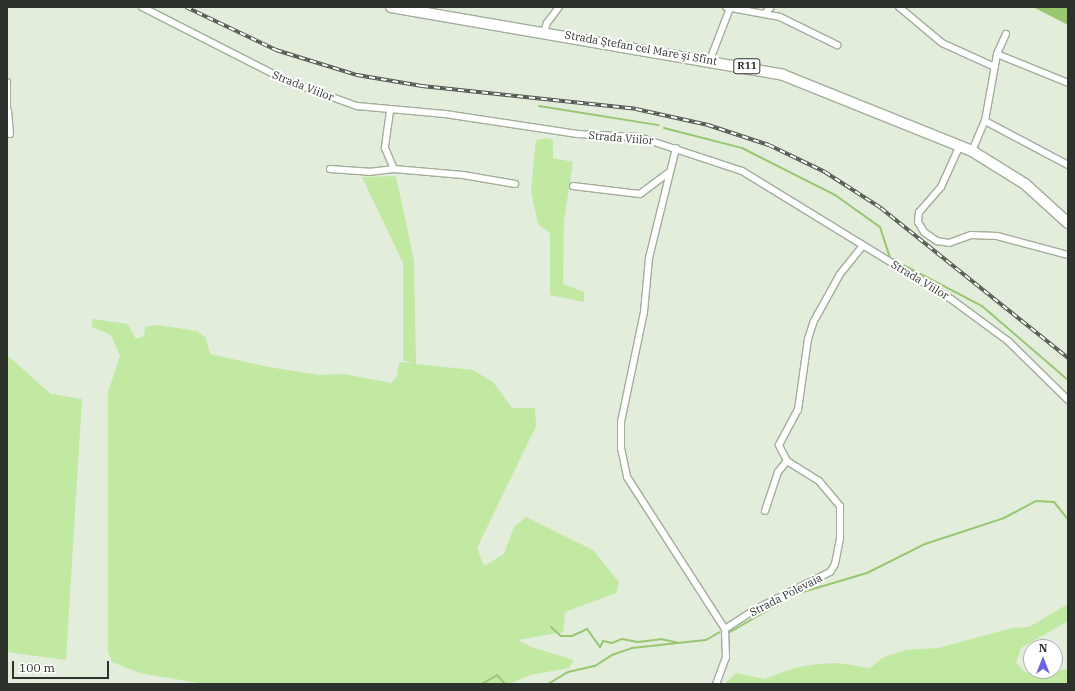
<!DOCTYPE html>
<html>
<head>
<meta charset="utf-8">
<style>
	body { margin:0 }
	#map { position:relative; width:1075px; height:691px; overflow:hidden; background:#e2eddb; font-family:"IBM Plex Serif",serif }
	div>[style] { position:absolute }
	.green>* { inset:0; background:#c2e9a2 }
	.water>* { inset:0; background:#98c770 }
	.stream>* { height:2px; margin:-1px; padding:0 1px; transform-origin:1px; border-radius:1px; background:#98c770 }
	.roads { filter:drop-shadow(1px 0 #a3ad9b) drop-shadow(-1px 0 #a3ad9b) drop-shadow(0 1px #a3ad9b) drop-shadow(0 -1px #a3ad9b) }
	.street>* { height:6px; margin:-3px; padding:0 3px; transform-origin:3px; border-radius:3px; background:#fff }
	.primary>* { height:10px; margin:-5px; padding:0 5px; transform-origin:5px; border-radius:5px; background:#fff }
	.rail>* { height:3.5px; margin-top:-1.75px; transform-origin:0; background:repeating-linear-gradient(90deg,#fff 0 6px,#50554d 0 12px); box-sizing:border-box; border-block:1px solid #50554d }
	span { translate:-50% -50%; white-space:nowrap; text-align:center; line-height:1.15; -webkit-text-stroke:4px #fff; paint-order:stroke }
	.shield-label span { padding:1px 3px; background:#fff; border:1px solid; border-radius:3px; -webkit-text-stroke-width:0 }
	.shield-label { font-size:10px; color:#2e322c; font-weight:700 }
	.street-label { font-size:11px; color:#2e322c }
	.frame { position:absolute; inset:0; border:8px solid #2e322c; pointer-events:none }
	.north { position:absolute; left:1023px; top:639px; width:40px; height:40px; box-sizing:border-box; background:#fff; border:1px solid #abadab; border-radius:50%; rotate:0deg; font-size:11px; font-weight:700; line-height:16px; text-align:center; color:#2e322c }
	.north::after { content:''; display:block; margin:auto; width:14px; height:18px; background:#6c65df; clip-path:polygon(50% 0,100% 100%,50% 72%,0 100%) }
	.scale { position:absolute; left:12px; top:661px; width:97px; height:18px; box-sizing:border-box; border:2px solid #2e322c; border-top:0; padding-left:5px; font-size:12px; line-height:14px; white-space:nowrap; color:#2e322c; -webkit-text-stroke:3px #fff; paint-order:stroke }
</style>
</head>
<body>
<div id="map">
	<div class="green">
		<div style="clip-path:polygon(547px 138px,553px 140px,553px 158px,573px 162px,564px 220px,563px 284px,584px 292px,584px 302px,550px 295px,550px 233px,538px 224px,531px 191px,536px 140px)"></div>
		<div style="clip-path:polygon(396px 176px,414px 261px,416px 364px,473px 370px,493px 382px,512px 408px,535px 408px,536px 426px,477px 548px,484px 566px,504px 554px,514px 527px,526px 517px,593px 550px,619px 582px,616px 593px,565px 612px,563px 632px,518px 640px,531px 647px,574px 660px,569px 668px,530px 675px,509px 684px,204px 684px,140px 673px,112px 662px,108px 652px,108px 392px,120px 356px,111px 335px,92px 327px,92px 319px,128px 324px,136px 339px,144px 336px,145px 327px,158px 325px,197px 331px,206px 338px,210px 354px,269px 367px,319px 375px,344px 374px,391px 383px,397px 377px,399px 362px,413px 363px,403px 360px,403px 263px,362px 177px)"></div>
		<div style="clip-path:polygon(7px 355px,51px 394px,82px 399px,66px 660px,7px 652px)"></div>
		<div style="clip-path:polygon(1068px 604px,1068px 621px,1021px 648px,1016px 663px,1025px 672px,1046px 676px,1068px 668px,1068px 684px,724px 684px,736px 673px,765px 679px,794px 668px,818px 664px,838px 663px,870px 668px,882px 658px,905px 650px,938px 648px,1012px 628px,1029px 627px)"></div>
	</div>
	<div class="water">
		<div style="clip-path:polygon(1033px 7px,1068px 7px,1068px 25px)"></div>
	</div>
	<div class="stream">
		<div style="left:539px;top:106px;width:121px;rotate:9.1deg"></div>
		<div style="left:664px;top:128px;width:81px;rotate:14.4deg"></div>
		<div style="left:742px;top:148px;width:104px;rotate:26.8deg"></div>
		<div style="left:835px;top:195px;width:55px;rotate:35.4deg"></div>
		<div style="left:880px;top:227px;width:33px;rotate:72deg"></div>
		<div style="left:890px;top:258px;width:104px;rotate:27.6deg"></div>
		<div style="left:982px;top:306px;width:113px;rotate:40.7deg"></div>
		<div style="left:551px;top:627px;width:13px;rotate:42deg"></div>
		<div style="left:561px;top:636px;width:11px"></div>
		<div style="left:572px;top:636px;width:17px;rotate:-25deg"></div>
		<div style="left:587px;top:629px;width:22px;rotate:54deg"></div>
		<div style="left:600px;top:647px;width:7px;rotate:-63deg"></div>
		<div style="left:603px;top:641px;width:9px;rotate:13deg"></div>
		<div style="left:612px;top:643px;width:11px;rotate:-22deg"></div>
		<div style="left:622px;top:639px;width:16px;rotate:11deg"></div>
		<div style="left:638px;top:642px;width:23px;rotate:-7deg"></div>
		<div style="left:661px;top:639px;width:17px;rotate:13deg"></div>
		<div style="left:730px;top:632px;width:76px;rotate:-29.9deg"></div>
		<div style="left:796px;top:594px;width:74px;rotate:-16.5deg"></div>
		<div style="left:867px;top:573px;width:65px;rotate:-26.6deg"></div>
		<div style="left:925px;top:544px;width:83px;rotate:-18.2deg"></div>
		<div style="left:1004px;top:518px;width:36px;rotate:-28deg"></div>
		<div style="left:1036px;top:501px;width:18px;rotate:3deg"></div>
		<div style="left:1054px;top:502px;width:22px;rotate:51deg"></div>
		<div style="left:482px;top:684px;width:17px;rotate:-31deg"></div>
		<div style="left:497px;top:675px;width:12px;rotate:48deg"></div>
		<div style="left:548px;top:684px;width:23px;rotate:-31deg"></div>
		<div style="left:568px;top:672px;width:28px;rotate:-13deg"></div>
		<div style="left:595px;top:666px;width:20px;rotate:-33deg"></div>
		<div style="left:612px;top:655px;width:21px;rotate:-19deg"></div>
		<div style="left:632px;top:648px;width:74px;rotate:-6.2deg"></div>
		<div style="left:706px;top:640px;width:16px;rotate:-30deg"></div>
	</div>
	<div class="roads">
		<div class="street">
			<div style="left:142px;top:7px;width:161px;rotate:27deg"></div>
			<div style="left:285px;top:80px;width:77px;rotate:19.9deg"></div>
			<div style="left:357px;top:106px;width:88px;rotate:5.2deg"></div>
			<div style="left:445px;top:114px;width:134px;rotate:8.6deg"></div>
			<div style="left:577px;top:134px;width:62px;rotate:2.8deg"></div>
			<div style="left:639px;top:137px;width:108px;rotate:18.3deg"></div>
			<div style="left:742px;top:171px;width:245px;rotate:31.5deg"></div>
			<div style="left:951px;top:299px;width:71px;rotate:36.4deg"></div>
			<div style="left:1008px;top:341px;width:84px;rotate:44.5deg"></div>
			<div style="left:726px;top:7px;width:55px;rotate:10.5deg"></div>
			<div style="left:780px;top:17px;width:64px;rotate:26.2deg"></div>
			<div style="left:899px;top:7px;width:56px;rotate:39.9deg"></div>
			<div style="left:942px;top:43px;width:58px;rotate:24.4deg"></div>
			<div style="left:765px;top:13px;width:8px;rotate:-45deg"></div>
			<div style="left:544px;top:32px;width:9px;rotate:-72deg"></div>
			<div style="left:547px;top:23px;width:20px;rotate:-53deg"></div>
			<div style="left:997px;top:54px;width:77px;rotate:22.2deg"></div>
			<div style="left:710px;top:60px;width:56px;rotate:-69deg"></div>
			<div style="left:7px;top:82px;width:29px;rotate:90deg"></div>
			<div style="left:8px;top:111px;width:23px;rotate:85deg"></div>
			<div style="left:390px;top:111px;width:37px;rotate:98deg"></div>
			<div style="left:385px;top:148px;width:23px;rotate:67deg"></div>
			<div style="left:394px;top:169px;width:69px;rotate:5deg"></div>
			<div style="left:463px;top:175px;width:53px;rotate:9.8deg"></div>
			<div style="left:985px;top:121px;width:94px;rotate:27.9deg"></div>
			<div style="left:960px;top:145px;width:46px;rotate:114.3deg"></div>
			<div style="left:941px;top:187px;width:33px;rotate:131deg"></div>
			<div style="left:919px;top:212px;width:10px;rotate:96deg"></div>
			<div style="left:918px;top:222px;width:12px;rotate:59deg"></div>
			<div style="left:924px;top:232px;width:16px;rotate:35deg"></div>
			<div style="left:937px;top:241px;width:12px;rotate:9deg"></div>
			<div style="left:949px;top:243px;width:23px;rotate:-20deg"></div>
			<div style="left:971px;top:235px;width:26px;rotate:2deg"></div>
			<div style="left:997px;top:236px;width:73px;rotate:15deg"></div>
			<div style="left:676px;top:148px;width:113px;rotate:103.8deg"></div>
			<div style="left:649px;top:258px;width:54px;rotate:95.3deg"></div>
			<div style="left:644px;top:312px;width:112px;rotate:101.8deg"></div>
			<div style="left:621px;top:422px;width:26px;rotate:90deg"></div>
			<div style="left:621px;top:448px;width:30px;rotate:78deg"></div>
			<div style="left:627px;top:477px;width:181px;rotate:57.2deg"></div>
			<div style="left:725px;top:629px;width:28px;rotate:88deg"></div>
			<div style="left:726px;top:657px;width:29px;rotate:110deg"></div>
			<div style="left:972px;top:151px;width:33px;rotate:-67deg"></div>
			<div style="left:985px;top:121px;width:68px;rotate:-79.8deg"></div>
			<div style="left:997px;top:54px;width:22px;rotate:-66deg"></div>
			<div style="left:330px;top:169px;width:39px;rotate:4deg"></div>
			<div style="left:369px;top:172px;width:25px;rotate:-7deg"></div>
			<div style="left:573px;top:186px;width:67px;rotate:6.8deg"></div>
			<div style="left:640px;top:194px;width:34px;rotate:-37deg"></div>
			<div style="left:765px;top:511px;width:41px;rotate:-71.6deg"></div>
			<div style="left:778px;top:472px;width:14px;rotate:-51deg"></div>
			<div style="left:725px;top:629px;width:37px;rotate:-33deg"></div>
			<div style="left:756px;top:609px;width:83px;rotate:-26.6deg"></div>
			<div style="left:830px;top:572px;width:9px;rotate:-58deg"></div>
			<div style="left:835px;top:564px;width:26px;rotate:-79deg"></div>
			<div style="left:840px;top:538px;width:32px;rotate:-90deg"></div>
			<div style="left:840px;top:506px;width:33px;rotate:-130deg"></div>
			<div style="left:819px;top:481px;width:38px;rotate:-148deg"></div>
			<div style="left:787px;top:461px;width:18px;rotate:-117deg"></div>
			<div style="left:779px;top:445px;width:40px;rotate:-62deg"></div>
			<div style="left:798px;top:410px;width:72px;rotate:-82deg"></div>
			<div style="left:808px;top:339px;width:19px;rotate:-72deg"></div>
			<div style="left:814px;top:321px;width:54px;rotate:-61deg"></div>
			<div style="left:840px;top:274px;width:35px;rotate:-51deg"></div>
		</div>
		<div class="primary">
			<div style="left:391px;top:7px;width:398px;rotate:9.8deg"></div>
			<div style="left:783px;top:75px;width:204px;rotate:21.9deg"></div>
			<div style="left:972px;top:151px;width:62px;rotate:31.9deg"></div>
			<div style="left:1025px;top:184px;width:58px;rotate:42.2deg"></div>
		</div>
	</div>
	<div class="rail">
		<div style="left:186px;top:7px;width:100px;rotate:25.5deg"></div>
		<div style="left:276px;top:50px;width:85px;rotate:17.2deg"></div>
		<div style="left:357px;top:75px;width:66px;rotate:9.6deg"></div>
		<div style="left:422px;top:86px;width:215px;rotate:6.1deg"></div>
		<div style="left:636px;top:109px;width:74px;rotate:12.5deg"></div>
		<div style="left:708px;top:125px;width:64px;rotate:18.2deg"></div>
		<div style="left:769px;top:145px;width:62px;rotate:25.7deg"></div>
		<div style="left:825px;top:172px;width:67px;rotate:32.7deg"></div>
		<div style="left:881px;top:208px;width:240px;rotate:38.7deg"></div>
	</div>
	<div class="shield-label">
		<span style="left:747px;top:66px">R11</span>
	</div>
	<div class="street-label">
		<span style="left:641px;top:48px;rotate:10deg">Strada Ştefan cel Mare şi Sfînt</span>
		<span style="left:303px;top:86px;rotate:21deg">Strada Viilor</span>
		<span style="left:621px;top:138px;rotate:5deg">Strada Viilor</span>
		<span style="left:920px;top:280px;rotate:31deg">Strada Viilor</span>
		<span style="left:786px;top:595px;rotate:-27deg">Strada Polevaia</span>
	</div>
	<div class="frame"></div>
	<div class="north">N</div>
	<div class="scale">100 m</div>
</div>
</body>
</html>
